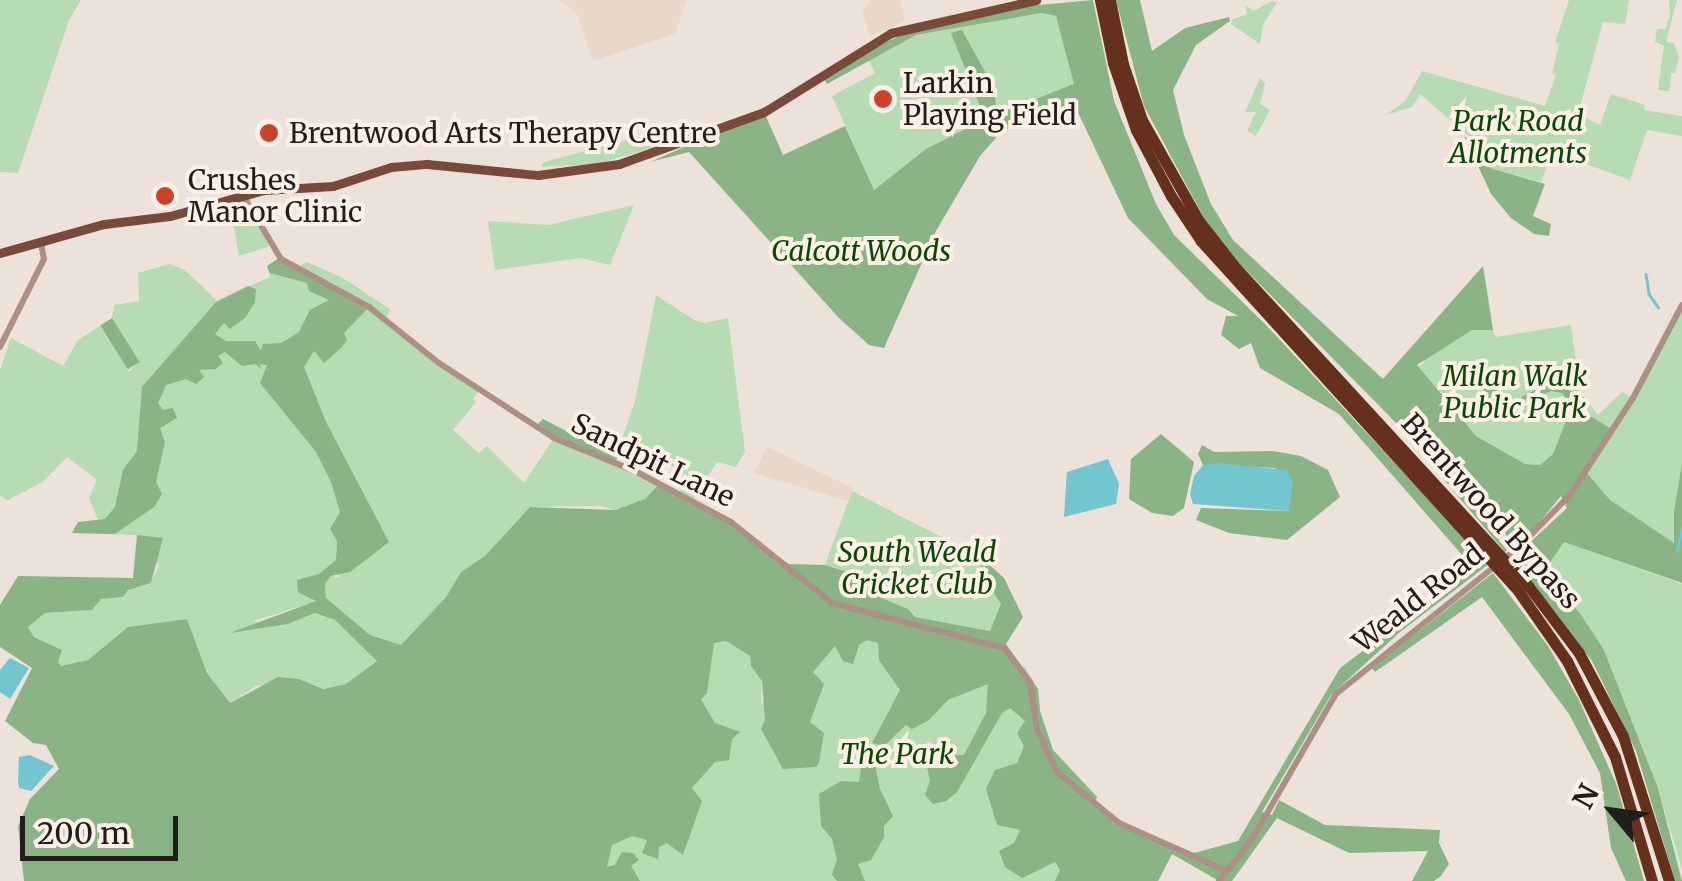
<!DOCTYPE html>
<html>
<head>
<meta charset="utf-8">
<style>
	body { margin:0 }
	#map { position:relative; width:1682px; height:881px; overflow:hidden; background:#ede2d9; font-family:Merriweather,serif }
	div>[style] { position:absolute }
	.built>* { inset:0; background:#e9d7c9 }
	.green>* { inset:0; background:#b7dbb3 }
	.forest>* { inset:0; background:#8ab485; transform-origin:0 0 }
	.water>* { inset:0; background:#73c5cf }
	.stream>* { height:2.5px; margin:-1.25px; padding:0 1.25px; transform-origin:1.25px; border-radius:1.25px; background:#73c5cf }
	.minor>* { height:6px; margin:-3px; padding:0 3px; transform-origin:3px; border-radius:3px; background:#ac9086 }
	.major>* { height:9px; margin:-4.5px; padding:0 4.5px; transform-origin:4.5px; border-radius:4.5px; background:#794a39 }
	.highway>* { height:11px; margin:-5.5px; padding:0 5.5px; transform-origin:5.5px; border-radius:5.5px; background:#65311d }
	.dots>* { width:28px; height:28px; translate:-50% -50%; box-sizing:border-box; border:5px solid #fbefe6; border-radius:50% }
	span { translate:-50% -50%; white-space:nowrap; text-align:center; line-height:1.15; -webkit-text-stroke:8px #fbefe6; paint-order:stroke }
	.poi-label { font-size:28px; color:#211d1a }
	.left { translate:0 -50%; text-align:left }
	.park-label { font-size:28px; color:#0a4806; font-style:italic }
	.street-label { font-size:28px; color:#211d1a }
	.north { position:absolute; left:1562px; top:761px; width:100px; height:100px; -webkit-text-stroke:8px #fbefe6; paint-order:stroke; rotate:299deg; font-size:28px; font-weight:700; line-height:40px; text-align:center; color:#211d1a }
	.north::after { content:''; display:block; margin:auto; width:35px; height:45px; background:#211d1a; clip-path:polygon(50% 0,100% 100%,50% 72%,0 100%) }
	.scale { position:absolute; left:20px; top:816px; width:158px; height:45px; box-sizing:border-box; border:5px solid #211d1a; border-top:0; padding-left:12px; font-size:30px; line-height:35px; white-space:nowrap; color:#211d1a; -webkit-text-stroke:8px #fbefe6; paint-order:stroke }
</style>
</head>
<body>
<div id="map">
	<div class="built">
		<div style="clip-path:polygon(560px 0,687px 0,675px 34px,593px 61px,576px 12px)"></div>
		<div style="clip-path:polygon(871px 0,901px 0,905px 21px,870px 36px,862px 11px)"></div>
		<div style="clip-path:polygon(767px 447px,853px 488px,848px 501px,754px 473px)"></div>
	</div>
	<div class="green">
		<div style="clip-path:polygon(0 0,81px 0,69px 20px,18px 173px,0 172px)"></div>
		<div style="clip-path:polygon(1569px 0,1629px 0,1625px 24px,1603px 22px,1578px 114px,1600px 125px,1611px 94px,1645px 105px,1644px 110px,1682px 116px,1682px 136px,1647px 130px,1630px 180px,1553px 152px,1541px 182px,1490px 168px,1485px 150px,1420px 94px,1412px 107px,1386px 115px,1406px 100px,1422px 71px,1545px 106px,1556px 75px,1552px 73px,1559px 44px,1555px 42px)"></div>
		<div style="clip-path:polygon(1669px 0,1677px 0,1666px 42px,1674px 43px,1679px 57px,1675px 73px,1671px 73px,1670px 91px,1658px 90px,1664px 46px,1655px 42px,1657px 29px,1665px 29px,1670px 16px)"></div>
		<div style="clip-path:polygon(1272px 1px,1277px 2px,1263px 25px,1260px 44px,1231px 24px,1233px 19px,1247px 14px,1245px 5px,1254px 11px)"></div>
		<div style="clip-path:polygon(1043px 13px,1056px 16px,1075px 84px,985px 119px,926px 149px,874px 190px,832px 96px,875px 73px,868px 59px,916px 35px)"></div>
		<div style="clip-path:polygon(1260px 78px,1265px 84px,1260px 104px,1270px 110px,1256px 136px,1247px 131px,1256px 112px,1245px 112px)"></div>
		<div style="clip-path:polygon(662px 131px,668px 134px,669px 143px,597px 164px,541px 167px,544px 162px)"></div>
		<div style="clip-path:polygon(242px 194px,270px 246px,239px 256px,229px 199px)"></div>
		<div style="clip-path:polygon(634px 205px,610px 265px,581px 258px,495px 270px,488px 221px,548px 225px)"></div>
		<div style="clip-path:polygon(279px 258px,297px 267px,307px 262px,343px 278px,391px 310px,385px 319px,409px 341px,480px 389px,473px 399px,476px 402px,453px 430px,479px 453px,487px 446px,524px 483px,554px 438px,660px 483px,645px 499px,615px 510px,600px 506px,530px 507px,485px 556px,461px 572px,446px 597px,401px 645px,370px 635px,326px 598px,325px 584px,331px 576px,339px 577px,340px 512px,331px 529px,337px 541px,336px 560px,319px 574px,306px 593px,317px 601px,253px 621px,288px 624px,315px 613px,335px 620px,377px 660px,347px 684px,327px 689px,299px 679px,256px 686px,230px 703px,207px 673px,187px 619px,128px 627px,88px 660px,61px 667px,57px 662px,61px 650px,34px 637px,28px 627px,45px 613px,92px 610px,101px 599px,123px 597px,128px 590px,151px 583px,159px 565px,136px 535px,72px 533px,78px 522px,98px 520px,89px 498px,97px 480px,67px 457px,43px 482px,8px 500px,0 496px,0 370px,11px 338px,63px 366px,78px 340px,100px 326px,129px 372px,138px 362px,112px 318px,114px 305px,139px 301px,138px 273px,169px 264px,185px 270px,217px 301px,270px 277px,267px 266px)"></div>
		<div style="clip-path:polygon(656px 295px,694px 320px,705px 323px,728px 318px,745px 452px,736px 467px,717px 462px,691px 503px,679px 496px,680px 483px,673px 467px,619px 448px,635px 401px)"></div>
		<div style="clip-path:polygon(1682px 305px,1682px 579px,1570px 495px,1597px 422px,1581px 410px,1571px 411px,1553px 455px,1540px 465px,1525px 464px,1476px 436px,1417px 367px,1424px 363px,1423px 357px,1472px 330px,1493px 330px,1495px 337px,1571px 325px,1580px 392px,1598px 415px,1622px 392px,1632px 398px)"></div>
		<div style="clip-path:polygon(852px 491px,982px 558px,980px 571px,1002px 604px,990px 631px,915px 617px,908px 609px,884px 599px,870px 579px,825px 565px)"></div>
		<div style="clip-path:polygon(1564px 542px,1682px 584px,1682px 870px,1658px 788px,1604px 650px,1542px 573px)"></div>
		<div style="clip-path:polygon(839px 605px,1025px 667px,1038px 689px,1040px 711px,1053px 750px,1097px 797px,1094px 805px,1220px 880px,1172px 854px,1158px 881px,577px 881px,715px 723px,701px 699px,714px 642px,726px 641px,750px 656px,751px 666px,762px 680px,761px 705px)"></div>
	</div>
	<div class="forest">
		<div style="clip-path:polygon(1093px 0,1114px 101px,1156px 204px,1174px 235px,1265px 324px,1489px 564px,1400px 632px,1331px 695px,1262px 812px,1272px 815px,1279px 800px,1325px 825px,1440px 830px,1439px 843px,1449px 864px,1441px 876px,1434px 881px,1412px 881px,1428px 851px,1349px 853px,1277px 818px,1232px 881px,1219px 881px,1172px 854px,1158px 881px,1055px 881px,1060px 870px,1055px 862px,1022px 878px,1005px 867px,999px 851px,1014px 843px,1020px 830px,997px 825px,986px 789px,995px 770px,1017px 763px,1024px 746px,1017px 733px,1025px 721px,1010px 708px,1002px 713px,957px 792px,946px 801px,933px 804px,925px 795px,930px 781px,926px 762px,934px 755px,964px 755px,986px 713px,988px 684px,948px 700px,928px 721px,912px 729px,906px 725px,884px 746px,872px 743px,900px 690px,879px 660px,878px 643px,867px 640px,859px 645px,853px 664px,843px 661px,835px 646px,813px 672px,824px 684px,810px 722px,824px 733px,819px 763px,816px 767px,783px 769px,761px 729px,765px 720px,762px 681px,751px 666px,750px 656px,726px 641px,714px 643px,707px 693px,701px 699px,715px 723px,740px 732px,732px 739px,729px 760px,715px 762px,692px 788px,702px 801px,683px 855px,667px 843px,659px 847px,658px 859px,642px 853px,647px 840px,632px 836px,612px 845px,607px 867px,615px 865px,622px 852px,633px 853px,639px 860px,631px 866px,640px 881px,24px 881px,18px 826px,30px 799px,59px 769px,46px 745px,33px 743px,5px 721px,32px 668px,0 647px,0 605px,18px 576px,133px 578px,137px 535px,163px 538px,151px 583px,128px 590px,123px 597px,101px 599px,92px 610px,45px 613px,28px 627px,34px 637px,62px 650px,58px 662px,61px 666px,88px 660px,128px 627px,187px 619px,207px 673px,230px 703px,278px 677px,299px 679px,324px 689px,346px 684px,377px 661px,335px 620px,315px 613px,288px 624px,230px 633px,316px 601px,298px 592px,297px 580px,319px 574px,336px 560px,337px 541px,330px 529px,340px 512px,331px 482px,316px 452px,260px 383px,267px 365px,260px 364px,261px 369px,255px 364px,242px 366px,225px 352px,218px 356px,223px 363px,216px 369px,199px 370px,204px 377px,196px 384px,186px 379px,166px 385px,158px 403px,163px 410px,173px 408px,177px 418px,160px 428px,165px 442px,156px 482px,162px 494px,154px 507px,115px 534px,72px 533px,78px 522px,105px 519px,115px 507px,123px 470px,137px 451px,142px 387px,216px 302px,248px 286px,256px 289px,255px 302px,245px 318px,230px 329px,224px 323px,215px 334px,226px 341px,255px 341px,261px 351px,263px 344px,281px 343px,299px 332px,310px 310px,329px 300px,309px 291px,307px 283px,270px 273px,267px 266px,279px 258px,369px 307px,344px 333px,347px 340px,342px 347px,324px 363px,314px 351px,304px 367px,326px 422px,389px 542px,350px 572px,331px 576px,325px 584px,326px 598px,370px 635px,401px 645px,446px 597px,461px 572px,485px 556px,530px 507px,615px 510px,645px 499px,660px 483px,731px 522px,788px 564px,825px 565px,870px 579px,884px 599px,908px 609px,915px 617px,990px 631px,1001px 604px,980px 571px,982px 558px,1004px 578px,1023px 617px,1006px 644px,1038px 689px,1040px 711px,1053px 750px,1097px 797px,1094px 805px,1119px 823px,1194px 853px,1238px 841px,1340px 668px,1427px 603px,1463px 556px,1339px 414px,1260px 368px,1251px 343px,1239px 349px,1221px 335px,1226px 316px,1238px 316px,1207px 299px,1128px 218px,1075px 106px,1002px 131px,980px 156px,936px 231px,884px 348px,869px 345px,839px 318px,689px 152px,650px 162px,764px 112px,783px 155px,845px 126px,874px 190px,926px 149px,985px 119px,1074px 84px,1056px 16px,1042px 13px,916px 35px,827px 84px,824px 79px,881px 44px,912px 31px,1018px 7px)"></div>
		<div style="clip-path:polygon(1116px 0,1140px 0,1152px 51px,1185px 28px,1229px 17px,1230px 21px,1196px 45px,1173px 90px,1184px 135px,1211px 204px,1233px 240px,1383px 379px,1483px 266px,1493px 330px,1472px 330px,1417px 365px,1476px 436px,1525px 464px,1540px 465px,1553px 454px,1570px 411px,1581px 410px,1613px 430px,1586px 472px,1610px 500px,1674px 543px,1674px 511px,1682px 464px,1682px 583px,1564px 542px,1543px 573px,1579px 612px,1604px 650px,1658px 788px,1682px 881px,1675px 881px,1636px 751px,1592px 661px,1512px 559px,1567px 508px,1561px 496px,1533px 530px,1505px 552px,1398px 425px,1240px 264px,1205px 220px,1144px 106px)"></div>
		<div style="clip-path:polygon(962px 30px,994px 88px,996px 105px,982px 111px,951px 33px)"></div>
		<div style="clip-path:polygon(1464px 136px,1485px 150px,1490px 168px,1545px 184px,1533px 216px,1551px 224px,1549px 236px,1534px 234px,1511px 218px,1491px 194px)"></div>
		<div style="left:112px;top:318px;width:52px;height:14px;rotate:58deg"></div>
		<div style="clip-path:polygon(1485px 375px,1507px 400px,1517px 400px,1550px 381px,1575px 393px,1579px 401px,1570px 403px,1562px 393px,1551px 391px,1506px 411px,1494px 405px,1477px 381px)"></div>
		<div style="clip-path:polygon(543px 419px,586px 441px,619px 448px,616px 462px,554px 438px,536px 426px)"></div>
		<div style="clip-path:polygon(1161px 434px,1194px 462px,1184px 508px,1173px 516px,1152px 513px,1129px 499px,1131px 459px)"></div>
		<div style="clip-path:polygon(1202px 445px,1214px 452px,1273px 451px,1301px 456px,1328px 470px,1340px 497px,1287px 540px,1229px 533px,1196px 520px,1201px 508px,1289px 511px,1276px 468px,1203px 465px,1198px 454px)"></div>
		<div style="clip-path:polygon(1493px 573px,1548px 646px,1579px 700px,1617px 786px,1644px 881px,1626px 881px,1611px 848px,1600px 773px,1569px 714px,1482px 597px,1375px 672px,1372px 668px)"></div>
		<div style="clip-path:polygon(874px 760px,880px 789px,893px 816px,884px 826px,884px 837px,871px 860px,858px 864px,865px 881px,837px 881px,832px 875px,837px 859px,832px 839px,821px 826px,819px 794px,841px 781px,859px 782px,862px 761px)"></div>
	</div>
	<div class="water">
		<div style="clip-path:polygon(1108px 459px,1119px 484px,1116px 504px,1064px 517px,1067px 472px)"></div>
		<div style="clip-path:polygon(1218px 463px,1287px 470px,1293px 482px,1289px 511px,1193px 504px,1190px 494px,1194px 476px,1203px 465px)"></div>
		<div style="clip-path:polygon(10px 658px,29px 668px,10px 699px,0 692px,0 670px)"></div>
		<div style="clip-path:polygon(30px 755px,54px 766px,31px 791px,19px 788px,18px 781px,19px 757px)"></div>
	</div>
	<div class="stream">
		<div style="left:1646px;top:274px;width:20px;rotate:81deg"></div>
		<div style="left:1649px;top:294px;width:16px;rotate:55deg"></div>
		<div style="left:1677px;top:551px;width:24px;rotate:-78deg"></div>
	</div>
	<div class="minor">
		<div style="left:243px;top:195px;width:74px;rotate:59.3deg"></div>
		<div style="left:281px;top:259px;width:100px;rotate:28.6deg"></div>
		<div style="left:369px;top:307px;width:90px;rotate:38.7deg"></div>
		<div style="left:439px;top:363px;width:137px;rotate:33.1deg"></div>
		<div style="left:554px;top:438px;width:87px;rotate:22.2deg"></div>
		<div style="left:635px;top:471px;width:109px;rotate:28deg"></div>
		<div style="left:731px;top:522px;width:129px;rotate:38.7deg"></div>
		<div style="left:832px;top:603px;width:178px;rotate:14.7deg"></div>
		<div style="left:1004px;top:648px;width:43px;rotate:52.6deg"></div>
		<div style="left:1030px;top:682px;width:48px;rotate:81.5deg"></div>
		<div style="left:1037px;top:729px;width:47px;rotate:65.1deg"></div>
		<div style="left:1057px;top:772px;width:80px;rotate:39.4deg"></div>
		<div style="left:1119px;top:823px;width:118px;rotate:24deg"></div>
		<div style="left:0;top:347px;width:98px;rotate:-63.4deg"></div>
		<div style="left:44px;top:259px;width:16px;rotate:-101deg"></div>
		<div style="left:1219px;top:881px;width:51px;rotate:-51.3deg"></div>
		<div style="left:1251px;top:841px;width:170px;rotate:-60deg"></div>
		<div style="left:1336px;top:694px;width:235px;rotate:-38.8deg"></div>
		<div style="left:1519px;top:547px;width:73px;rotate:-45.6deg"></div>
		<div style="left:1570px;top:495px;width:116px;rotate:-57deg"></div>
		<div style="left:1633px;top:398px;width:105px;rotate:-62.2deg"></div>
	</div>
	<div class="major">
		<div style="left:0;top:253px;width:108px;rotate:-15.6deg"></div>
		<div style="left:104px;top:224px;width:66px;rotate:-6.9deg"></div>
		<div style="left:170px;top:216px;width:98px;rotate:-15.5deg"></div>
		<div style="left:264px;top:190px;width:69px;rotate:-3.3deg"></div>
		<div style="left:333px;top:186px;width:61px;rotate:-18.1deg"></div>
		<div style="left:391px;top:167px;width:36px;rotate:-5deg"></div>
		<div style="left:427px;top:164px;width:112px;rotate:5.7deg"></div>
		<div style="left:538px;top:175px;width:82px;rotate:-7.7deg"></div>
		<div style="left:619px;top:164px;width:154px;rotate:-19.7deg"></div>
		<div style="left:764px;top:112px;width:150px;rotate:-31.9deg"></div>
		<div style="left:891px;top:33px;width:149px;rotate:-12.8deg"></div>
	</div>
	<div class="highway">
		<div style="left:1100px;top:0;width:64px;rotate:78.3deg"></div>
		<div style="left:1113px;top:63px;width:71px;rotate:71.1deg"></div>
		<div style="left:1136px;top:130px;width:75px;rotate:62.1deg"></div>
		<div style="left:1171px;top:196px;width:54px;rotate:56.3deg"></div>
		<div style="left:1201px;top:241px;width:474px;rotate:47.8deg"></div>
		<div style="left:1519px;top:592px;width:84px;rotate:55.2deg"></div>
		<div style="left:1567px;top:661px;width:107px;rotate:63.4deg"></div>
		<div style="left:1615px;top:757px;width:129px;rotate:73.4deg"></div>
		<div style="left:1110px;top:0;width:65px;rotate:78.5deg"></div>
		<div style="left:1123px;top:64px;width:59px;rotate:71.3deg"></div>
		<div style="left:1142px;top:120px;width:116px;rotate:60.6deg"></div>
		<div style="left:1199px;top:221px;width:60px;rotate:51.8deg"></div>
		<div style="left:1236px;top:268px;width:428px;rotate:47.4deg"></div>
		<div style="left:1526px;top:583px;width:88px;rotate:52.9deg"></div>
		<div style="left:1579px;top:653px;width:94px;rotate:62.1deg"></div>
		<div style="left:1623px;top:736px;width:152px;rotate:72.4deg"></div>
	</div>
	<div class="dots">
		<div style="left:883px;top:99px;background:#cd412a"></div>
		<div style="left:269px;top:133px;background:#cd412a"></div>
		<div style="left:165px;top:196px;background:#cd412a"></div>
	</div>
	<div class="poi-label">
		<span class="left" style="left:903px;top:99px">Larkin<br>Playing Field</span>
		<span class="left" style="left:289px;top:133px">Brentwood Arts Therapy Centre</span>
		<span class="left" style="left:188px;top:196px">Crushes<br>Manor Clinic</span>
	</div>
	<div class="park-label">
		<span style="left:1518px;top:137px">Park Road<br>Allotments</span>
		<span style="left:861px;top:251px">Calcott Woods</span>
		<span style="left:1515px;top:392px">Milan Walk<br>Public Park</span>
		<span style="left:917px;top:568px">South Weald<br>Cricket Club</span>
		<span style="left:897px;top:754px">The Park</span>
	</div>
	<div class="street-label">
		<span style="left:653px;top:460px;rotate:26deg">Sandpit Lane</span>
		<span style="left:1491px;top:511px;rotate:48deg">Brentwood Bypass</span>
		<span style="left:1418px;top:598px;rotate:-38deg">Weald Road</span>
	</div>
	<div class="north">N</div>
	<div class="scale">200 m</div>
</div>
</body>
</html>
